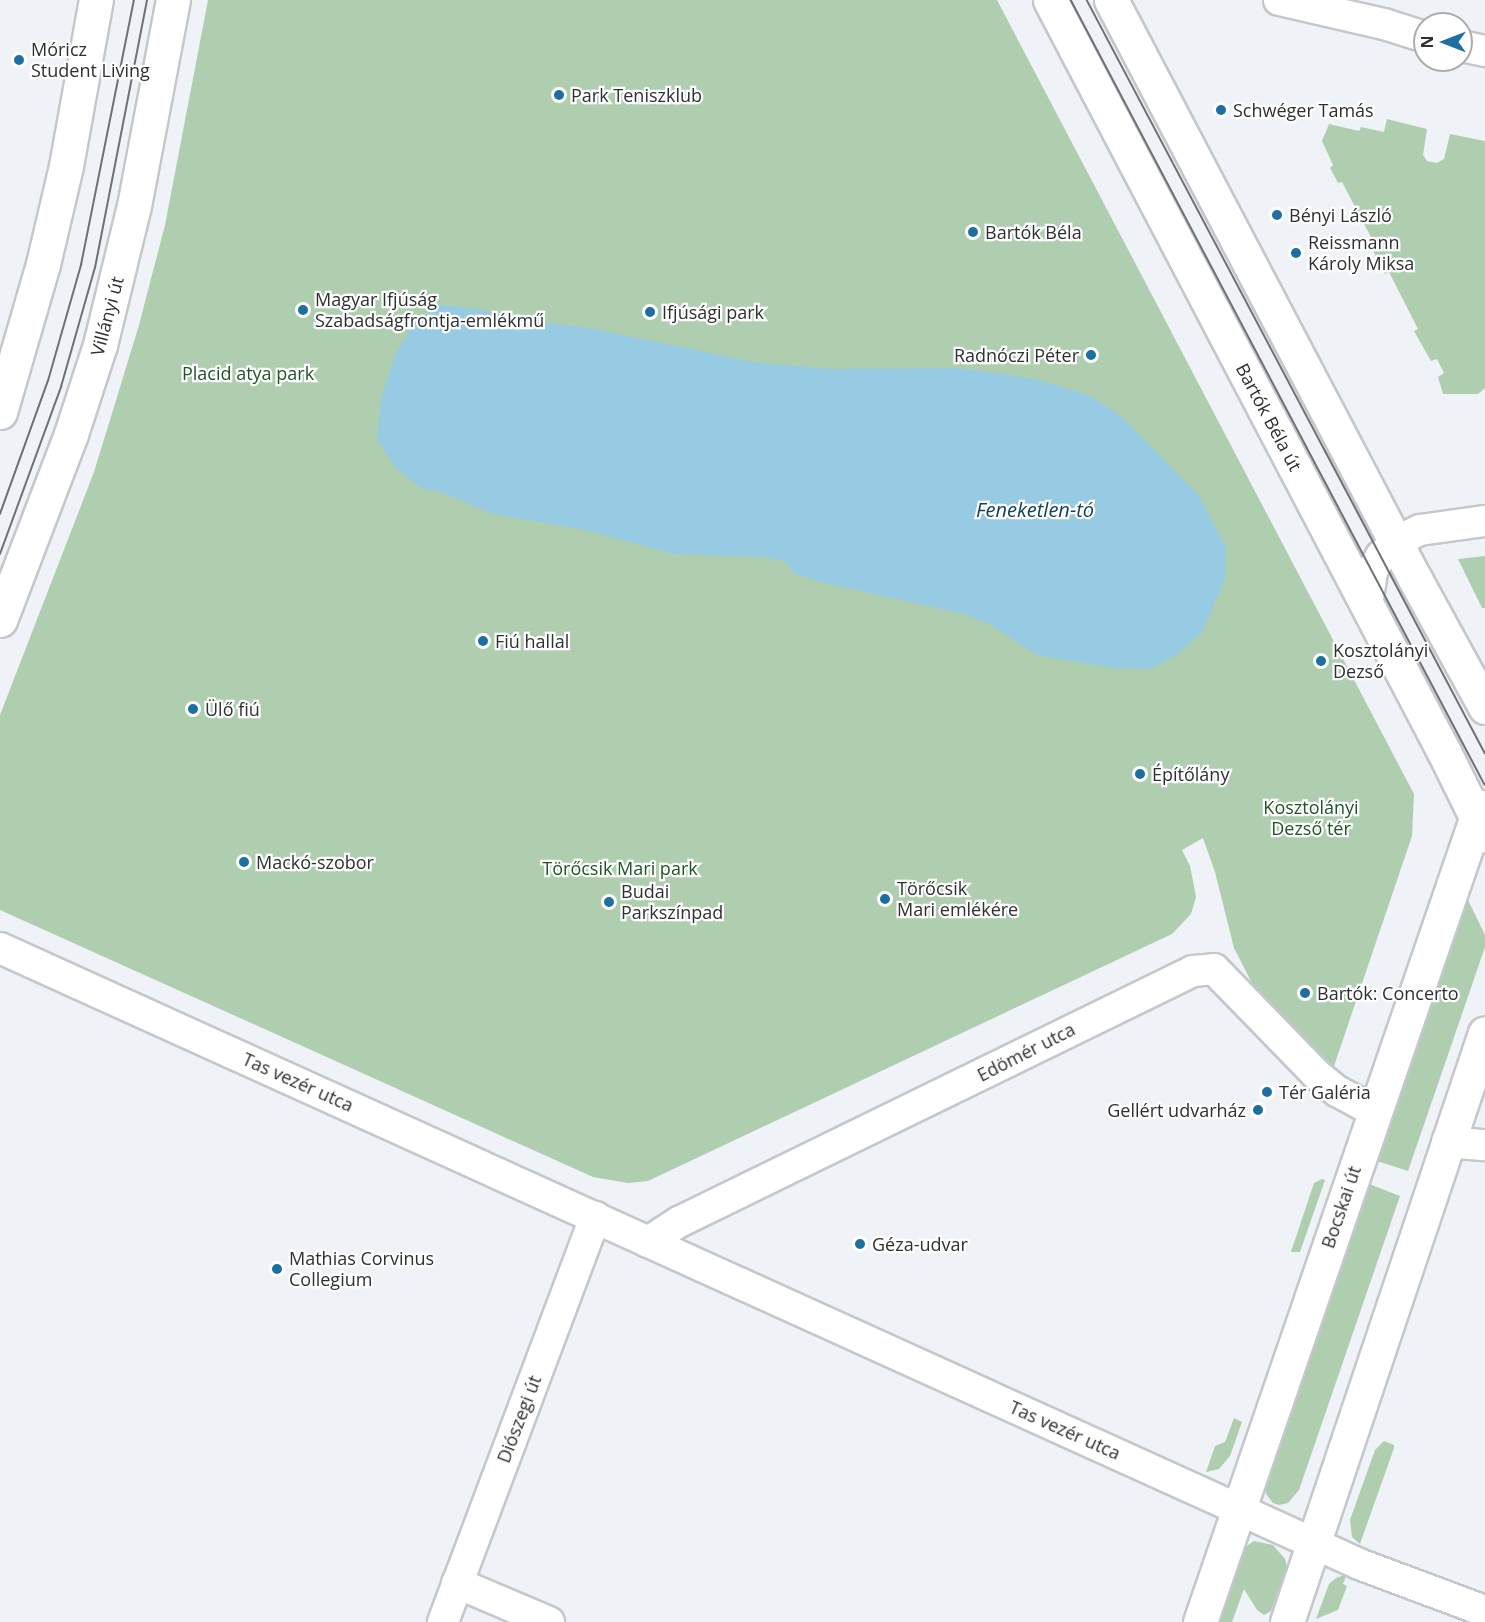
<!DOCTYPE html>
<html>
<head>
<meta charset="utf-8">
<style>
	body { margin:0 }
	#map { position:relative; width:1485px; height:1622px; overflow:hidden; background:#eff2f7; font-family:"Open Sans",sans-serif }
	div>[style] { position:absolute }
	.green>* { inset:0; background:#afceb0 }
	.water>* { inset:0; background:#96cbe3 }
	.roads { filter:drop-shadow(2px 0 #c4c7cb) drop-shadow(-2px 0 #c4c7cb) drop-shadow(0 2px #c4c7cb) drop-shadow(0 -2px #c4c7cb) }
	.minor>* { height:30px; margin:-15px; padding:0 15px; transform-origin:15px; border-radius:15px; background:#fff }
	.tertiary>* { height:33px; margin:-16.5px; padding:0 16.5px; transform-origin:16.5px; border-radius:16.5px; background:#fff }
	.secondary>* { height:33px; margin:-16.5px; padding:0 16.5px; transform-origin:16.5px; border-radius:16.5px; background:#fff }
	.tram>* { height:1.5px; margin:-0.75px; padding:0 0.75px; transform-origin:0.75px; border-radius:0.75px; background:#6f7174 }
	.dots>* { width:16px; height:16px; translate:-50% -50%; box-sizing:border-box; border:3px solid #fff; border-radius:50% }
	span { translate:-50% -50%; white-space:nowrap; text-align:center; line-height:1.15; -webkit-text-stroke:4.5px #fff; paint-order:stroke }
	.poi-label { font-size:18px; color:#2e2f31 }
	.left { translate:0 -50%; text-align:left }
	.right { translate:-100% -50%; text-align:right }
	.street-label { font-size:18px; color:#2e2f31 }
	.park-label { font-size:18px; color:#1e5424 }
	.water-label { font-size:20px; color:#144153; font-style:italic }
	.north { position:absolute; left:1413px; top:12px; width:60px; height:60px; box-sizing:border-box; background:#fff; border:2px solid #abacad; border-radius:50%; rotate:270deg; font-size:16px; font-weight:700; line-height:24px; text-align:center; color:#2e2f31 }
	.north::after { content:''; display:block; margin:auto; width:21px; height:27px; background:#1c6fa0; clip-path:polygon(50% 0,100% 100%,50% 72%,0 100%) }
</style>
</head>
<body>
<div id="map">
	<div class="green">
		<div style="clip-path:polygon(208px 0,997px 0,1414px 794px,1412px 836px,1333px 1069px,1288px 1027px,1255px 989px,1234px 948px,1215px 872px,1203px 838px,1182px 850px,1190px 866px,1196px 897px,1191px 914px,1172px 934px,648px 1181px,628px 1183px,593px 1177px,0 910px,0 715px,94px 472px,139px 325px,165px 225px)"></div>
		<div style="clip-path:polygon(1387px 119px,1427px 129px,1423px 155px,1427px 161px,1437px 163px,1444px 159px,1450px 134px,1485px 141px,1485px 388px,1478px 394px,1443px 394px,1438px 377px,1444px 373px,1437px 359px,1431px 361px,1423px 347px,1414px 331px,1418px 329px,1389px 272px,1385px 274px,1368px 241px,1372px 239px,1342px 182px,1338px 183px,1330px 168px,1333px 165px,1322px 141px,1329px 124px,1359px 131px,1361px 127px,1384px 132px)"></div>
		<div style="clip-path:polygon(1485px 556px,1485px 608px,1482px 608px,1458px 559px)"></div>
		<div style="clip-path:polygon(1468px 900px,1485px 935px,1485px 947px,1408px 1171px,1377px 1161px)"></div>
		<div style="clip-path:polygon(1322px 1179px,1325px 1180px,1300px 1252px,1291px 1252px,1314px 1183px)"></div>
		<div style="clip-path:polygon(1369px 1184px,1400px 1196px,1299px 1490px,1288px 1503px,1279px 1505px,1273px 1503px,1266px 1494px,1265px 1483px)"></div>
		<div style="clip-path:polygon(1234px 1418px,1242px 1422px,1230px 1456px,1219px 1469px,1206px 1472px,1215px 1446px,1225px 1442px)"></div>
		<div style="clip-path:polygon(1384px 1441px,1394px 1445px,1394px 1448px,1360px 1544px,1352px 1537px,1350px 1520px,1375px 1450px)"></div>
		<div style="clip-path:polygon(1254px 1541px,1273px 1545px,1285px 1559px,1287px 1567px,1271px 1611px,1264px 1615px,1257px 1610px,1244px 1589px,1232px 1622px,1219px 1622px,1244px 1548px)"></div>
		<div style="clip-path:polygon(1347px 1574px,1343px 1584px,1347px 1586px,1338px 1610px,1316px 1619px,1329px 1584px,1336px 1578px)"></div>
	</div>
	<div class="water">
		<div style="clip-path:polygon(441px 305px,482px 310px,521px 320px,589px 328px,753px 362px,829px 369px,951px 368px,982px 371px,1034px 379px,1076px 391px,1099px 401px,1124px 419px,1199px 496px,1226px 547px,1225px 580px,1202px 631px,1177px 655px,1150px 669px,1115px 668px,1037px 655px,986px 622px,964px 614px,821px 582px,795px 574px,784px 561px,762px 557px,674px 554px,585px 530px,490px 513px,439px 491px,421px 488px,394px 466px,377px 439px,381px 399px,397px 350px,419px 318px)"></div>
	</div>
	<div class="roads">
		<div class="minor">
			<div style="left:1279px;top:0;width:108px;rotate:12.9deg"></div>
			<div style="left:1384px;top:24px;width:43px;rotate:17.6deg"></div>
			<div style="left:1461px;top:46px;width:25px;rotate:12deg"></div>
			<div style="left:1367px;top:604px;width:33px;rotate:-81deg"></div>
			<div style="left:1372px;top:571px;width:17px;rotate:-59deg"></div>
			<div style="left:1381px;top:556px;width:21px;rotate:-43deg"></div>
			<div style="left:1396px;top:542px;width:27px;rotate:-27deg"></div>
			<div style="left:1420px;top:530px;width:66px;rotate:-7.9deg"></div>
			<div style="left:0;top:948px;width:1492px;rotate:24.38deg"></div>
			<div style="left:1359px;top:1564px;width:134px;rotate:20.5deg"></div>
			<div style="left:1447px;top:1142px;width:38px;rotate:5deg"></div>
			<div style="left:648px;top:1242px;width:37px;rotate:-33deg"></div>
			<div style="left:679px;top:1222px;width:572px;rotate:-26.03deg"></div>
			<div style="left:1193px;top:971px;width:21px;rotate:-5deg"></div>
			<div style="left:1214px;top:969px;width:148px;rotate:45.8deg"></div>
			<div style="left:1317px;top:1075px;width:26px;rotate:39deg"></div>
			<div style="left:1337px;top:1091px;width:42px;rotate:28.4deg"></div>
			<div style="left:457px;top:1583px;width:100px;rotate:23deg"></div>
			<div style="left:443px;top:1622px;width:433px;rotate:-69.4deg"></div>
		</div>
		<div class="tertiary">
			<div style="left:0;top:412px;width:154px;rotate:-73.8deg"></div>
			<div style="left:43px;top:264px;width:101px;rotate:-76.8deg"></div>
			<div style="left:66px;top:166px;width:169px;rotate:-79.8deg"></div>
			<div style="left:0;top:620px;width:199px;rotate:-69.1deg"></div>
			<div style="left:71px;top:434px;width:94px;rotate:-72deg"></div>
			<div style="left:100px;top:345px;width:143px;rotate:-76.3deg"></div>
			<div style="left:134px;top:206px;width:210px;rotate:-79.3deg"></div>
		</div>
		<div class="secondary">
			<div style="left:1050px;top:0;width:849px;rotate:62.35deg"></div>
			<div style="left:1444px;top:752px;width:93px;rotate:63.7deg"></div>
			<div style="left:1111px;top:0;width:654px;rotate:62.3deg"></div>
			<div style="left:1415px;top:579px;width:146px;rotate:61.3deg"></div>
			<div style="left:1200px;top:1622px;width:862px;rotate:-71.04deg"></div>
			<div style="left:1287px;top:1622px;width:621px;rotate:-71.42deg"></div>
		</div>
	</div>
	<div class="tram">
		<div style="left:1071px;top:0;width:887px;rotate:62.19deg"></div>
		<div style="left:1087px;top:0;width:852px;rotate:62.14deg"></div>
		<div style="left:0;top:514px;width:141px;rotate:-70.2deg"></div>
		<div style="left:48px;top:381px;width:121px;rotate:-74.1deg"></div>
		<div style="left:81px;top:265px;width:270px;rotate:-78.7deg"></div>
		<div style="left:0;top:554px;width:178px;rotate:-69.9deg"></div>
		<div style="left:61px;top:387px;width:124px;rotate:-74.1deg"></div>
		<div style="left:95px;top:268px;width:273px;rotate:-79deg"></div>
	</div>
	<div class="dots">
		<div style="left:19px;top:60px;background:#1c6fa0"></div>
		<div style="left:559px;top:95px;background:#1c6fa0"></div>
		<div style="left:1221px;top:110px;background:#1c6fa0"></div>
		<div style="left:1277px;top:215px;background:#1c6fa0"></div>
		<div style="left:973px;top:232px;background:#1c6fa0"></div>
		<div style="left:1296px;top:253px;background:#1c6fa0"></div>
		<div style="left:303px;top:310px;background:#1c6fa0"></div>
		<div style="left:650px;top:312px;background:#1c6fa0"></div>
		<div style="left:1091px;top:355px;background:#1c6fa0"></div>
		<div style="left:483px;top:641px;background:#1c6fa0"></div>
		<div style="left:1321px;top:661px;background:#1c6fa0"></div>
		<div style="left:193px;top:709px;background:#1c6fa0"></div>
		<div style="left:1140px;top:774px;background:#1c6fa0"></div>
		<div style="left:244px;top:862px;background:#1c6fa0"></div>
		<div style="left:885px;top:899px;background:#1c6fa0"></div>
		<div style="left:609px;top:902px;background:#1c6fa0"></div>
		<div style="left:1305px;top:993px;background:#1c6fa0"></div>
		<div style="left:1267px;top:1092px;background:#1c6fa0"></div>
		<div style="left:1258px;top:1110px;background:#1c6fa0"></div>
		<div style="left:860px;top:1244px;background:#1c6fa0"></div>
		<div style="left:277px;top:1269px;background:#1c6fa0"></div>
	</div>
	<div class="poi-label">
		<span class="left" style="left:31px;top:60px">Móricz<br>Student Living</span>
		<span class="left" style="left:571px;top:95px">Park Teniszklub</span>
		<span class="left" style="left:1233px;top:110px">Schwéger Tamás</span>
		<span class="left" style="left:1289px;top:215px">Bényi László</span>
		<span class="left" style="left:985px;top:232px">Bartók Béla</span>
		<span class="left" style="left:1308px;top:253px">Reissmann<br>Károly Miksa</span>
		<span class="left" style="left:315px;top:310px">Magyar Ifjúság<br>Szabadságfrontja-emlékmű</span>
		<span class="left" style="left:662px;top:312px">Ifjúsági park</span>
		<span class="right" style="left:1079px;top:355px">Radnóczi Péter</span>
		<span class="left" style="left:495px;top:641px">Fiú hallal</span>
		<span class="left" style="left:1333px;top:661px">Kosztolányi<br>Dezső</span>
		<span class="left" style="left:205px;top:709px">Ülő fiú</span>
		<span class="left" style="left:1152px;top:774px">Építőlány</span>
		<span class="left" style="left:256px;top:862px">Mackó-szobor</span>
		<span class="left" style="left:897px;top:899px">Törőcsik<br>Mari emlékére</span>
		<span class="left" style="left:621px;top:902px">Budai<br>Parkszínpad</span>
		<span class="left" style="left:1317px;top:993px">Bartók: Concerto</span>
		<span class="left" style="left:1279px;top:1092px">Tér Galéria</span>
		<span class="right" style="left:1246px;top:1110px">Gellért udvarház</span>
		<span class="left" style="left:872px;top:1244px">Géza-udvar</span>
		<span class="left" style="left:289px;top:1269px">Mathias Corvinus<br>Collegium</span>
	</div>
	<div class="street-label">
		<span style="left:107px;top:316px;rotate:-75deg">Villányi út</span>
		<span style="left:1269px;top:417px;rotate:62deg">Bartók Béla út</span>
		<span style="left:1026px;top:1052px;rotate:-27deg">Edömér utca</span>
		<span style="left:298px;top:1082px;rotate:24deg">Tas vezér utca</span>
		<span style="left:1341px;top:1207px;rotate:-71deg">Bocskai út</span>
		<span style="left:519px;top:1419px;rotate:-69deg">Diószegi út</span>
		<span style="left:1065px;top:1430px;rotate:24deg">Tas vezér utca</span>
	</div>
	<div class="park-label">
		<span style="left:248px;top:373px">Placid atya park</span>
		<span style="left:1311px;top:818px">Kosztolányi<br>Dezső tér</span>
		<span style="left:620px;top:868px">Törőcsik Mari park</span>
	</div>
	<div class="water-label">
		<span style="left:1035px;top:509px">Feneketlen-tó</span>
	</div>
	<div class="north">N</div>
</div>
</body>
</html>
